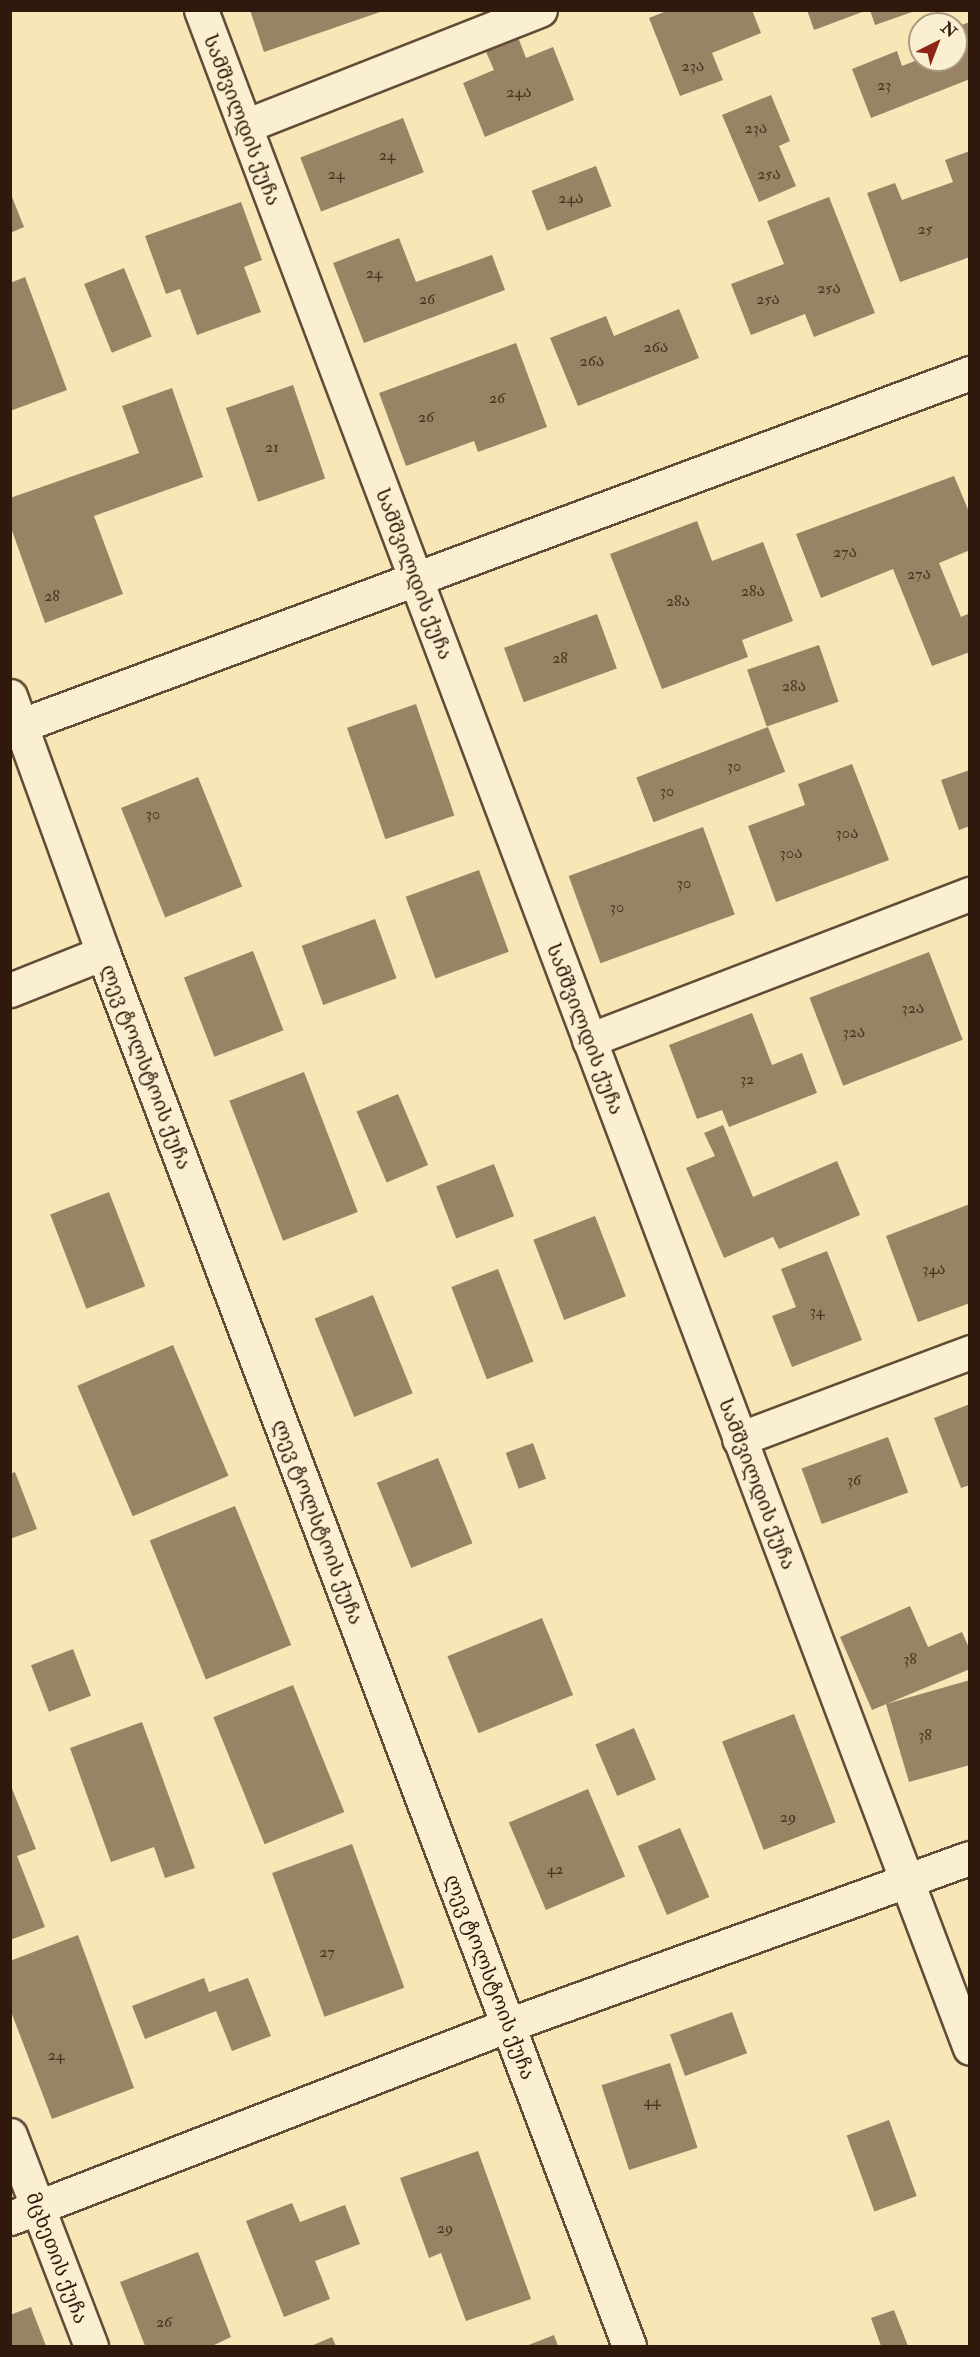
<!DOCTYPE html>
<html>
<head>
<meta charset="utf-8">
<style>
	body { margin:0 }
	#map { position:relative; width:980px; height:2357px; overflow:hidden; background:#f8e6b7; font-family:"IM FELL Double Pica","Noto Serif Georgian",serif }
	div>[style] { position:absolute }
	.building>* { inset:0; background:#988365; transform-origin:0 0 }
	.roads { filter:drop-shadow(2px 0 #614c37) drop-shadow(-2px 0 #614c37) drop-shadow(0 2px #614c37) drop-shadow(0 -2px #614c37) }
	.minor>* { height:33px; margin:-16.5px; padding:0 16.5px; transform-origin:16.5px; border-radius:16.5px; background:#faefd0 }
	span { translate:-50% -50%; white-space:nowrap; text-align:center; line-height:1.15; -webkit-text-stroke:4.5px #faefd0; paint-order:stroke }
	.number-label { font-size:16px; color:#493322 }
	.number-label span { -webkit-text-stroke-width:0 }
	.street-label { font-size:20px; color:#2f180c }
	.frame { position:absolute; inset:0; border:12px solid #2f180c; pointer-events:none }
	.north { position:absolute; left:908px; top:12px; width:60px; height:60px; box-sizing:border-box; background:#faefd0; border:2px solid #a99982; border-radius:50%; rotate:42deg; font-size:16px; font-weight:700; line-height:24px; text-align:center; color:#2f180c }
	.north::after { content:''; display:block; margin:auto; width:21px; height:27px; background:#8f2418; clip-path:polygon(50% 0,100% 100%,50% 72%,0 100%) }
</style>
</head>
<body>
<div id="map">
	<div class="building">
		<div style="clip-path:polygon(250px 10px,383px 10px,383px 11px,264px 52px)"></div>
		<div style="clip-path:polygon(669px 10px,752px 10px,761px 33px,712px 53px,723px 80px,680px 96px,649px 18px)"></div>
		<div style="clip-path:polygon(807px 10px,864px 10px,865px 11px,814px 30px)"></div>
		<div style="clip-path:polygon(870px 10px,915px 10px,915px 11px,875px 25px)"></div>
		<div style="clip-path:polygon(970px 22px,970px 79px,871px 118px,852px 69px,897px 51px,902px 66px,920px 59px,956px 60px,956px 27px)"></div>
		<div style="clip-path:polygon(516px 32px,526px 58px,553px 47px,574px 100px,485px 137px,463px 83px,494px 70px,483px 45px)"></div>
		<div style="clip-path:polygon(771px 95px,790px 141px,779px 146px,796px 186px,759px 202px,722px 115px)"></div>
		<div style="left:403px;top:118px;width:58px;height:110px;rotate:69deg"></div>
		<div style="clip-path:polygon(970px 151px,970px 257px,900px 282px,867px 193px,895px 183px,902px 200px,953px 182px,945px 160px)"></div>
		<div style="left:596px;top:166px;width:43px;height:69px;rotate:69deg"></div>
		<div style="clip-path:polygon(10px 192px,24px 227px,10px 233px)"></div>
		<div style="clip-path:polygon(829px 197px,875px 313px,814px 337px,805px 314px,751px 335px,731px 284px,784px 264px,767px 221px)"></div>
		<div style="clip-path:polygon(241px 202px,262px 260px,244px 267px,261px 312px,197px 335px,180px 289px,166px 294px,145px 236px)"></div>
		<div style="clip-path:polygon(399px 238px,416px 282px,492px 255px,505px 290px,364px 343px,333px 263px)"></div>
		<div style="left:124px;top:268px;width:74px;height:43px;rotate:68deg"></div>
		<div style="clip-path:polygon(25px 277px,67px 390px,10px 411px,10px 283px)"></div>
		<div style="clip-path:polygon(679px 309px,699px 358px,578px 406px,550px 338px,606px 316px,614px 336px)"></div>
		<div style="clip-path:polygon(516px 343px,547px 427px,478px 452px,474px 441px,406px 466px,379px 393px)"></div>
		<div style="left:293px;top:385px;width:99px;height:71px;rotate:71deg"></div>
		<div style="clip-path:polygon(172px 388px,203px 477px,94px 516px,123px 594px,45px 623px,10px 525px,10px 498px,139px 453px,122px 406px)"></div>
		<div style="clip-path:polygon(954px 476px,970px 514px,970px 550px,939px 563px,961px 617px,970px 613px,970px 652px,932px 666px,893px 569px,821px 598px,796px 534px)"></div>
		<div style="clip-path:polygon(697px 521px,712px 561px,763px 542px,793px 621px,742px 640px,748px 657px,662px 689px,610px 554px)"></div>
		<div style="left:597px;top:614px;width:58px;height:99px;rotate:70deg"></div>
		<div style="left:819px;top:645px;width:60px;height:76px;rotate:71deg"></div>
		<div style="left:416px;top:704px;width:118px;height:73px;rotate:71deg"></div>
		<div style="left:768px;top:727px;width:48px;height:141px;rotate:69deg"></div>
		<div style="clip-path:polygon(852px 764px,889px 860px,776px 902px,748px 826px,805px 805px,798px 784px)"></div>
		<div style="clip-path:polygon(970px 770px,970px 826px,959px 830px,941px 780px)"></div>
		<div style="left:198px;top:777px;width:118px;height:83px;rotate:68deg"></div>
		<div style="left:703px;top:827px;width:93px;height:143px;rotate:70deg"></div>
		<div style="left:479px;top:870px;width:87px;height:78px;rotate:70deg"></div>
		<div style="left:375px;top:919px;width:63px;height:78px;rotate:70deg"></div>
		<div style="left:253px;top:951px;width:85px;height:74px;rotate:69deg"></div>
		<div style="left:929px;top:952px;width:94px;height:128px;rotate:69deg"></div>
		<div style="clip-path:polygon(752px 1013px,772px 1065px,802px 1053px,817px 1093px,729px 1127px,722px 1110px,697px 1119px,669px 1045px)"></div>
		<div style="left:304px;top:1072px;width:150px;height:80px;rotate:69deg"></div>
		<div style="left:398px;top:1094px;width:77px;height:45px;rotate:67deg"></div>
		<div style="clip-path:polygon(723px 1125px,753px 1197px,837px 1161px,860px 1215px,779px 1249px,773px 1237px,724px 1258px,686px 1168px,715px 1156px,704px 1133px)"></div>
		<div style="left:494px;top:1164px;width:56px;height:62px;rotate:69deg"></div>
		<div style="left:109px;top:1192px;width:101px;height:63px;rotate:69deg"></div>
		<div style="clip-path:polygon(970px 1204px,970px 1303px,918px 1322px,886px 1236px)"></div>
		<div style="left:595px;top:1216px;width:86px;height:66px;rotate:69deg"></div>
		<div style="clip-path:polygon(827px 1251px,862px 1340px,792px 1367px,772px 1316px,796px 1307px,781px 1269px)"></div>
		<div style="left:498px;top:1269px;width:99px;height:50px;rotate:69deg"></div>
		<div style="left:373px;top:1295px;width:106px;height:63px;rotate:68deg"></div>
		<div style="left:173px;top:1345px;width:142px;height:104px;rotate:67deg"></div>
		<div style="clip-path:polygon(970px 1404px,970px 1485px,961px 1488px,934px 1418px)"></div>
		<div style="left:888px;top:1437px;width:59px;height:92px;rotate:70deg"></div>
		<div style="left:533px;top:1443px;width:38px;height:29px;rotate:70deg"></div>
		<div style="left:438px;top:1458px;width:92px;height:66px;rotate:68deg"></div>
		<div style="clip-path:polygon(15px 1472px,37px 1529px,10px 1539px,10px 1474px)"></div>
		<div style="left:235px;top:1506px;width:150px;height:92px;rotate:68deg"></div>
		<div style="clip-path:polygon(910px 1606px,928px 1647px,962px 1632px,970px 1650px,970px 1669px,872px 1710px,840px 1637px)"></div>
		<div style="left:542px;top:1618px;width:83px;height:102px;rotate:68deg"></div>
		<div style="left:73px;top:1649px;width:50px;height:45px;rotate:69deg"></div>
		<div style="clip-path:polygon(970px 1680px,970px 1765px,909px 1782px,886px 1704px)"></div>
		<div style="left:293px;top:1685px;width:137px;height:86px;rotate:68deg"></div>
		<div style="left:794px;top:1714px;width:116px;height:77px;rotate:69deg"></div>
		<div style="clip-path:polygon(142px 1722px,195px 1868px,165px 1878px,154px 1847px,111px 1862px,70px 1748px)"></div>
		<div style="left:634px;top:1728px;width:56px;height:42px;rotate:67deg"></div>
		<div style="clip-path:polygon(11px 1786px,36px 1849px,17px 1856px,45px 1927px,10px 1940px)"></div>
		<div style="left:588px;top:1789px;width:95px;height:86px;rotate:67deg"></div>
		<div style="left:680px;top:1828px;width:75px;height:46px;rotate:67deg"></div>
		<div style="left:352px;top:1844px;width:153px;height:85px;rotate:70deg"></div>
		<div style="clip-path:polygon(78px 1935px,134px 2088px,52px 2119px,10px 2009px,10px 1961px)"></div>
		<div style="clip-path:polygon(204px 1978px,209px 1992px,248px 1978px,271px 2036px,232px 2051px,216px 2011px,145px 2039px,132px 2006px)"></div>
		<div style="left:732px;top:2012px;width:44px;height:66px;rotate:70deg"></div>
		<div style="left:670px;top:2063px;width:89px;height:72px;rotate:72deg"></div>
		<div style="left:889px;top:2120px;width:81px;height:45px;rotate:70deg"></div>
		<div style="clip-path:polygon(478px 2151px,531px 2299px,466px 2321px,441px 2253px,429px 2258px,400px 2178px)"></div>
		<div style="clip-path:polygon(292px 2203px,300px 2222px,345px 2205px,360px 2244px,315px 2261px,330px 2299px,284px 2317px,246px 2221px)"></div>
		<div style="clip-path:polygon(198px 2252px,231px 2337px,212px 2346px,145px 2346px,120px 2282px)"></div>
		<div style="clip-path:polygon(31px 2307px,46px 2346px,10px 2346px,10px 2315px)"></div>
		<div style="clip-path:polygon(894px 2310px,908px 2346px,881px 2346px,871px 2318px)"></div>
		<div style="clip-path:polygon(554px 2335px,558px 2346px,526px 2346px)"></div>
		<div style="clip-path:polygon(332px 2337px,336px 2346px,311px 2346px)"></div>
	</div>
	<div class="roads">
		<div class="minor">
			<div style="left:201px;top:10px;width:2178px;rotate:69.33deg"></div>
			<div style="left:245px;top:126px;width:317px;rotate:-21.5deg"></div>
			<div style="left:10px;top:696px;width:273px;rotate:70.1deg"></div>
			<div style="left:103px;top:953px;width:1489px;rotate:69.31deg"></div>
			<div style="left:22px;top:725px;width:1011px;rotate:-20.37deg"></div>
			<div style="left:10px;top:990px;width:100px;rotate:-21.7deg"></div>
			<div style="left:589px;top:1040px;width:408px;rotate:-21deg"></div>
			<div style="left:739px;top:1439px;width:247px;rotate:-20.6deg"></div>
			<div style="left:10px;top:2135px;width:226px;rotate:69deg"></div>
			<div style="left:10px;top:2218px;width:534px;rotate:-21.18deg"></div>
			<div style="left:508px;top:2025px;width:491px;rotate:-19.9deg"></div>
		</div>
	</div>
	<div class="number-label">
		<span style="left:693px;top:66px">23ა</span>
		<span style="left:884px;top:85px">23</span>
		<span style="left:519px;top:92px">24ა</span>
		<span style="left:756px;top:128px">23ა</span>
		<span style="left:387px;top:155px">24</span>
		<span style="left:336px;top:174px">24</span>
		<span style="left:769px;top:174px">25ა</span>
		<span style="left:571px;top:198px">24ა</span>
		<span style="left:925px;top:229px">25</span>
		<span style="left:374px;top:273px">24</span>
		<span style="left:829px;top:288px">25ა</span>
		<span style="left:427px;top:299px">26</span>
		<span style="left:768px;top:299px">25ა</span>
		<span style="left:656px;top:347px">26ა</span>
		<span style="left:592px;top:361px">26ა</span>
		<span style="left:497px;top:398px">26</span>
		<span style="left:426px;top:417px">26</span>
		<span style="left:272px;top:447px">21</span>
		<span style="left:845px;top:552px">27ა</span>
		<span style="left:919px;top:574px">27ა</span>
		<span style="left:753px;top:591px">28ა</span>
		<span style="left:52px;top:596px">28</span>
		<span style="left:678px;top:601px">28ა</span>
		<span style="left:560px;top:658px">28</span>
		<span style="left:794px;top:686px">28ა</span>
		<span style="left:734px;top:766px">30</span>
		<span style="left:667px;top:791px">30</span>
		<span style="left:153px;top:814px">30</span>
		<span style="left:847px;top:833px">30ა</span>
		<span style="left:791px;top:853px">30ა</span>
		<span style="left:684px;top:883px">30</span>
		<span style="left:617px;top:907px">30</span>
		<span style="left:913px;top:1008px">32ა</span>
		<span style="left:854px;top:1032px">32ა</span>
		<span style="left:747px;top:1079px">32</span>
		<span style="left:934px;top:1269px">34ა</span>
		<span style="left:817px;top:1311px">34</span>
		<span style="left:854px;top:1480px">36</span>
		<span style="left:910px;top:1659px">38</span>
		<span style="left:925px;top:1735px">38</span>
		<span style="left:788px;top:1817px">29</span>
		<span style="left:555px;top:1869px">42</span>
		<span style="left:327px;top:1952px">27</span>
		<span style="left:56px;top:2055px">24</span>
		<span style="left:652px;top:2101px">44</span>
		<span style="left:445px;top:2228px">29</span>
		<span style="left:164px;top:2322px">26</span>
	</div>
	<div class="street-label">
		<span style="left:242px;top:120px;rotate:69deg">სამშვილდის ქუჩა</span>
		<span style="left:414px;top:574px;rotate:69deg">სამშვილდის ქუჩა</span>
		<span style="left:585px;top:1029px;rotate:69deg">სამშვილდის ქუჩა</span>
		<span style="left:146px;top:1067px;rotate:69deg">ლევ ტოლსტოის ქუჩა</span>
		<span style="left:757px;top:1484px;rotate:69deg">სამშვილდის ქუჩა</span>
		<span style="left:318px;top:1522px;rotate:69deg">ლევ ტოლსტოის ქუჩა</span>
		<span style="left:490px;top:1977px;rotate:69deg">ლევ ტოლსტოის ქუჩა</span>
		<span style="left:57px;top:2258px;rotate:69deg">მცხეთის ქუჩა</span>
	</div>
	<div class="frame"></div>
	<div class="north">N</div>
</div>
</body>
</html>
